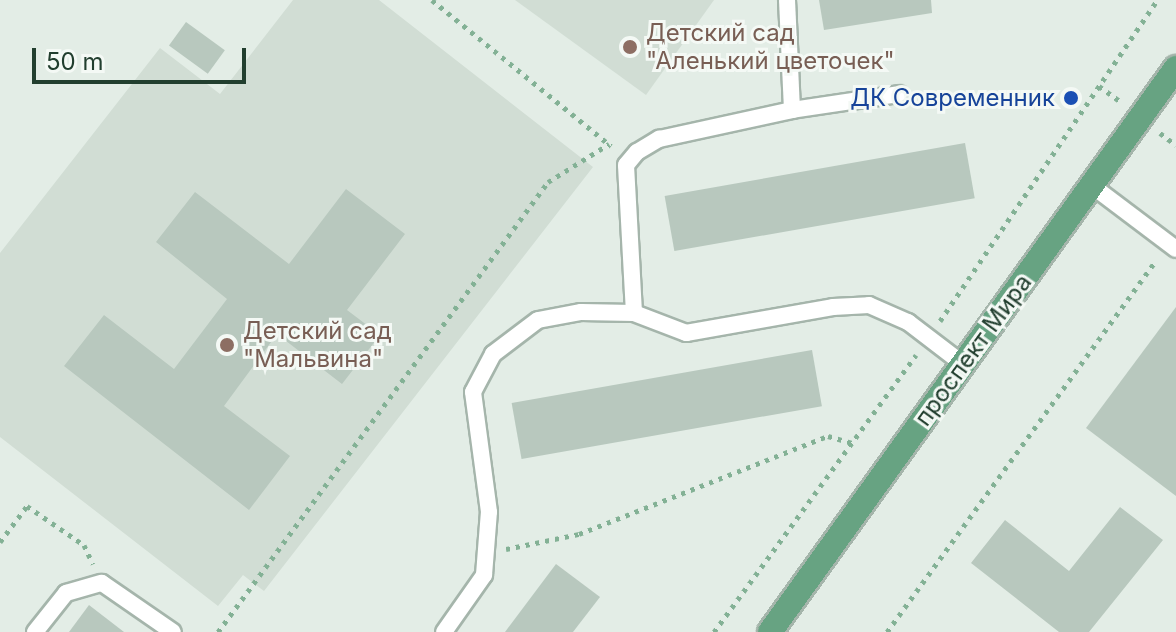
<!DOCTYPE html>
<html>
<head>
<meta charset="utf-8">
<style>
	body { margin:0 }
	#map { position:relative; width:1176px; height:632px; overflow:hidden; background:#e3ede6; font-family:Inter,sans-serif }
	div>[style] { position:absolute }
	.built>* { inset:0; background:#d1ddd4 }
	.building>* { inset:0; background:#b8c8be; transform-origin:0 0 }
	.path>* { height:5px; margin-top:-2.5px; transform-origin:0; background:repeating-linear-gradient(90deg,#83b195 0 4px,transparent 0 10px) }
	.roads { filter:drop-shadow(2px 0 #a5b5ab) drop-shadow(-2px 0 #a5b5ab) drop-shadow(0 2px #a5b5ab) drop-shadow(0 -2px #a5b5ab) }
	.lane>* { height:16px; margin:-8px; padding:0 8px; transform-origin:8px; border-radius:8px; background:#fff }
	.primary>* { height:24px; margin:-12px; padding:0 12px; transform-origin:12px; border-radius:12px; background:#67a382 }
	.dots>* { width:22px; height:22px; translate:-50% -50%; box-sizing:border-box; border:4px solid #f4f9f5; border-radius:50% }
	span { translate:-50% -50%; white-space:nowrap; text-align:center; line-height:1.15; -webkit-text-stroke:6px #f4f9f5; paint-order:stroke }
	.education-label { font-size:24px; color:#785e54 }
	.left { translate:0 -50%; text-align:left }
	.transit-label { font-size:24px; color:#164399 }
	.right { translate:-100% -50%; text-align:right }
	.street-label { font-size:24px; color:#223f2f }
	.scale { position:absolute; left:32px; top:48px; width:214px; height:36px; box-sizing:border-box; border:4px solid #223f2f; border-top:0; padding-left:10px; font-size:24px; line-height:28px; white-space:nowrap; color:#223f2f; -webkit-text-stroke:6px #f4f9f5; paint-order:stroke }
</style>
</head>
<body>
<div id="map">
	<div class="built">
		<div style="clip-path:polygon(293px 0,379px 0,593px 167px,264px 591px,243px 575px,218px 606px,0 437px,0 253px,160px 48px,220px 94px)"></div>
		<div style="clip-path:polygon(515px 0,714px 0,646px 95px)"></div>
	</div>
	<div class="building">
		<div style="clip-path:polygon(819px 0,931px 0,932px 13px,824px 30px)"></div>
		<div style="left:186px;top:22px;width:48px;height:29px;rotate:36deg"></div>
		<div style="left:965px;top:143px;width:56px;height:305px;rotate:80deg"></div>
		<div style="clip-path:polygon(346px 189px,405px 234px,347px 310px,380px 335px,342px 384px,277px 334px,224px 406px,290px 456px,249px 510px,64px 366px,104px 315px,174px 369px,227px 299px,156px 242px,195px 192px,289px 264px)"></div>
		<div style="clip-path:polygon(1176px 307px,1176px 496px,1086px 428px)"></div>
		<div style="left:812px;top:350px;width:57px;height:305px;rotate:80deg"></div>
		<div style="clip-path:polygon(1120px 507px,1163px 540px,1089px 632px,1059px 632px,971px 563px,1005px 520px,1069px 571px)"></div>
		<div style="clip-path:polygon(556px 564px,600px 597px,573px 632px,505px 632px)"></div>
		<div style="clip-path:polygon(89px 605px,124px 632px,69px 632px)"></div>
	</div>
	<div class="path">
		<div style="left:432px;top:0;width:231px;rotate:39.2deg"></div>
		<div style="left:1099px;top:86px;width:27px;rotate:36deg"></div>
		<div style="left:1160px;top:133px;width:20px;rotate:37deg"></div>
		<div style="left:940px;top:321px;width:387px;rotate:-55.9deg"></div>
		<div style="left:0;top:542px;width:45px;rotate:-53.1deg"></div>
		<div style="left:27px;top:506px;width:69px;rotate:34.4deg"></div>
		<div style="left:84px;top:545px;width:21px;rotate:65deg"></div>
		<div style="left:506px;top:549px;width:75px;rotate:-11.6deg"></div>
		<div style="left:579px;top:534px;width:268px;rotate:-21.5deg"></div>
		<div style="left:828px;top:436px;width:25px;rotate:16deg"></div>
		<div style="left:218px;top:632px;width:558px;rotate:-53.75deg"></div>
		<div style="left:548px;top:182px;width:72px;rotate:-31.9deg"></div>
		<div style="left:714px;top:632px;width:343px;rotate:-53.9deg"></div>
		<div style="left:887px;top:632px;width:459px;rotate:-54.1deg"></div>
	</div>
	<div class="roads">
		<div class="lane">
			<div style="left:792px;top:110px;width:108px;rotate:-8.5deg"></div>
			<div style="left:1091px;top:185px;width:106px;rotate:37deg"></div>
			<div style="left:634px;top:313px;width:148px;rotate:-93.1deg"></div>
			<div style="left:626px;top:165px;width:17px;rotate:-50deg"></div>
			<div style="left:637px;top:152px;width:26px;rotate:-31deg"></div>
			<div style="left:659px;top:139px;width:136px;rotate:-12.3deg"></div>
			<div style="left:792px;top:110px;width:110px;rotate:-92.6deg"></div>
			<div style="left:35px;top:632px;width:50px;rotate:-51.5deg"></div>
			<div style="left:66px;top:593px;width:37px;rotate:-16deg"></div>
			<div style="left:102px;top:583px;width:86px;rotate:34.6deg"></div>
			<div style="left:444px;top:632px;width:70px;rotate:-54.9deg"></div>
			<div style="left:484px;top:575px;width:63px;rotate:-85.5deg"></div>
			<div style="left:489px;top:512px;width:121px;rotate:-97.6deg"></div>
			<div style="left:473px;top:392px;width:43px;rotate:-62.2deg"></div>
			<div style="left:493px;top:354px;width:56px;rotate:-37.1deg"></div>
			<div style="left:538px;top:320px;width:44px;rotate:-10.5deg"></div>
			<div style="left:581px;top:312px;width:53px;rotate:1.1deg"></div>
			<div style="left:634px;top:313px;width:56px;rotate:21deg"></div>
			<div style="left:686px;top:333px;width:149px;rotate:-10deg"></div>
			<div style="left:833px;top:307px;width:36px;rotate:-3deg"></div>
			<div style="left:869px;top:305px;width:43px;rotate:23.6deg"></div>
			<div style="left:908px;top:322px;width:69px;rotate:37.4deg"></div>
		</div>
		<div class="primary">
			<div style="left:770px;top:632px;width:695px;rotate:-54.25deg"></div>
		</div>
	</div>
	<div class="dots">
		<div style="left:630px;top:47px;background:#8d6e63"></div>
		<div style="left:1071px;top:98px;background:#1a4fb4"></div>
		<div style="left:227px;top:345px;background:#8d6e63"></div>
	</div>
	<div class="education-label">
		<span class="left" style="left:646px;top:47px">Детский сад<br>"Аленький цветочек"</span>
		<span class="left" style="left:243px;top:345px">Детский сад<br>"Мальвина"</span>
	</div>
	<div class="transit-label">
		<span class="right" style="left:1055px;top:98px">ДК Современник</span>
	</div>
	<div class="street-label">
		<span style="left:973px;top:350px;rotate:-54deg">проспект Мира</span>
	</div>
	<div class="scale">50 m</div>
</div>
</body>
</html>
